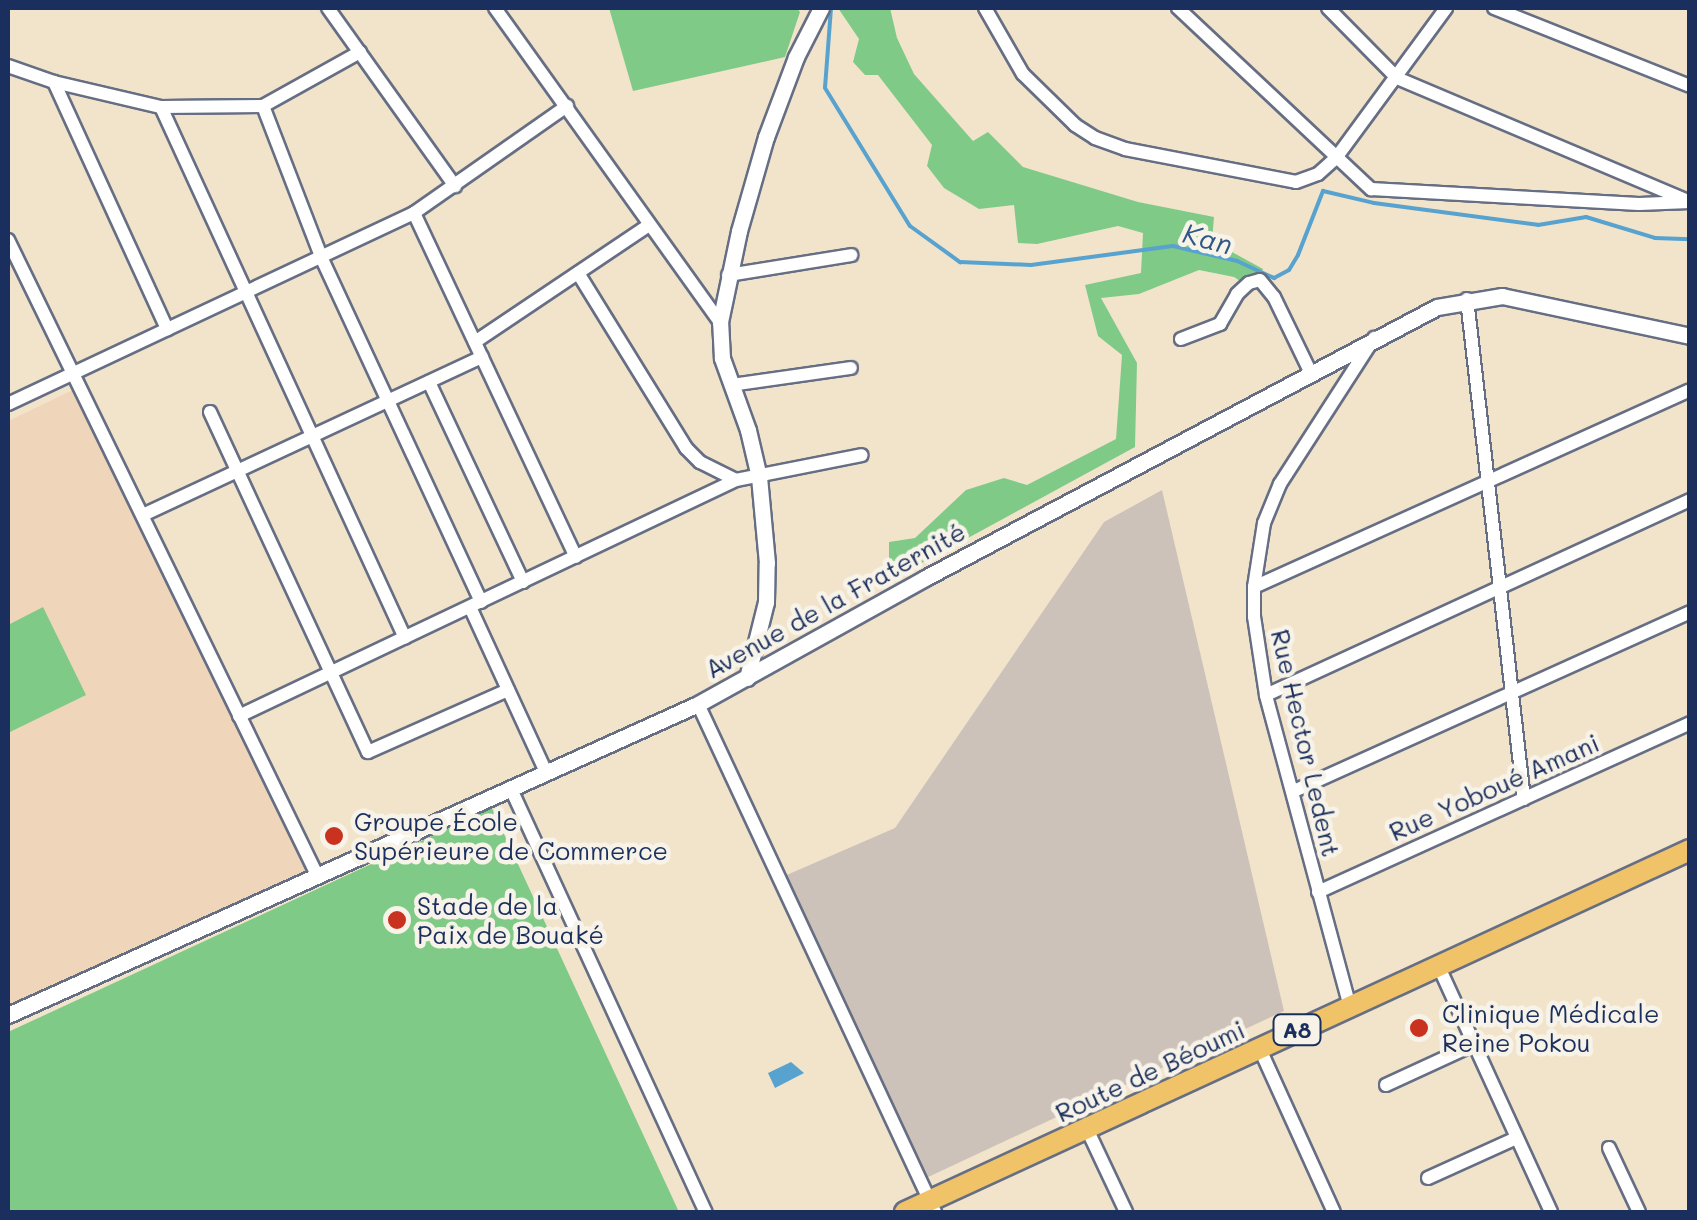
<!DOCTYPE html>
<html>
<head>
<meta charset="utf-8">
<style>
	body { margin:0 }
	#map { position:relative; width:1697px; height:1220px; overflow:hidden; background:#f2e4cb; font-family:Mali,sans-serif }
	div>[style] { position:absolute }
	.built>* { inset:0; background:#efd6bb }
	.industrial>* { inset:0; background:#cdc2b9 }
	.green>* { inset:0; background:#80ca87 }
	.water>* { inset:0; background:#58a2cf }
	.stream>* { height:4px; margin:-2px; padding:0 2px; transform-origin:2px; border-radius:2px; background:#58a2cf }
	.roads { filter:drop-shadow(2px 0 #666e84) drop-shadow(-2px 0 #666e84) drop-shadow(0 2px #666e84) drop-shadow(0 -2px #666e84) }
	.minor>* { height:12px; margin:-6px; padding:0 6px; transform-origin:6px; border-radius:6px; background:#fff }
	.tertiary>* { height:15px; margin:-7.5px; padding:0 7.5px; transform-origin:7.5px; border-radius:7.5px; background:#fff }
	.primary>* { height:20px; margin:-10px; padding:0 10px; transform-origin:10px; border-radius:10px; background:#f0c369 }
	.dots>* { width:28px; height:28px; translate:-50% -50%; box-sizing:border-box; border:5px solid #f7f3e8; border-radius:50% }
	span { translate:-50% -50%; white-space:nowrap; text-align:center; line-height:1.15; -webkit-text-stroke:9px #f7f3e8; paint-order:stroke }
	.shield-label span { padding:2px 8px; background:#f7f3e8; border:2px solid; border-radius:8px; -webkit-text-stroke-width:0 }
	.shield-label { font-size:22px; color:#1b2f5e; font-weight:700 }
	.street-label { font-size:25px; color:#1b2f5e }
	.poi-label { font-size:25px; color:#1b2f5e }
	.left { translate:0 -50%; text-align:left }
	.water-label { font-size:28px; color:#305786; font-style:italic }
	.frame { position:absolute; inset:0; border:10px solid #1b2f5e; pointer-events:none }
</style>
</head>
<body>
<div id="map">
	<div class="built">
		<div style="clip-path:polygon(77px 388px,307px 872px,8px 1010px,8px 421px)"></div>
	</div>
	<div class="industrial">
		<div style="clip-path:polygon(1162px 490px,1284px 1011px,926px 1178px,782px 877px,895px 828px,1104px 522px)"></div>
	</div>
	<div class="green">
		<div style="clip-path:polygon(609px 8px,797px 8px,800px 12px,785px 57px,633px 91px)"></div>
		<div style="clip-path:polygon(838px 8px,890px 8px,897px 38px,914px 74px,973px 141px,988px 132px,1023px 167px,1138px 202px,1214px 217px,1212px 241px,1263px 269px,1254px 290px,1234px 277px,1199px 270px,1139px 294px,1101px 298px,1137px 363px,1135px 447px,889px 581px,889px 542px,915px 538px,966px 490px,1004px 478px,1027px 485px,1116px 439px,1122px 355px,1098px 336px,1085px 285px,1141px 273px,1143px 233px,1118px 226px,1037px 244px,1018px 243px,1014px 205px,979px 209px,944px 188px,927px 166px,932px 145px,878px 75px,865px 75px,853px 62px,859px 39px)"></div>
		<div style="clip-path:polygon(43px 607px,86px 695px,8px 733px,8px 625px)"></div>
		<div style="clip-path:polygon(492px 808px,679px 1212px,8px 1212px,8px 1032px)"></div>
	</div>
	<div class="water">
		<div style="clip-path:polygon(791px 1062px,804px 1073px,775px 1088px,768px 1073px)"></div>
	</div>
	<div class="stream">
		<div style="left:831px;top:8px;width:80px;rotate:94.3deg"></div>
		<div style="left:825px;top:88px;width:162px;rotate:58.4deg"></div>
		<div style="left:910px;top:226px;width:62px;rotate:35.8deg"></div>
		<div style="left:960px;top:262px;width:71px;rotate:2.4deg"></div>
		<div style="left:1031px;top:265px;width:143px;rotate:-7.6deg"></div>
		<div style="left:1173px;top:246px;width:66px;rotate:13.2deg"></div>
		<div style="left:1237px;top:261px;width:41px;rotate:24.7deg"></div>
		<div style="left:1274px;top:278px;width:17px;rotate:-28deg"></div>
		<div style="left:1289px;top:270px;width:17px;rotate:-59deg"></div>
		<div style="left:1298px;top:255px;width:69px;rotate:-68.7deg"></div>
		<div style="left:1323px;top:191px;width:52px;rotate:13.2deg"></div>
		<div style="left:1374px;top:203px;width:165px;rotate:7.6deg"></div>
		<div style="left:1538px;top:225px;width:49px;rotate:-9.5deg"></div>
		<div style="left:1586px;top:217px;width:72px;rotate:16.9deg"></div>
		<div style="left:1655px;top:238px;width:35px;rotate:2deg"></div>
	</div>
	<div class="roads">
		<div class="minor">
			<div style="left:328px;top:8px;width:219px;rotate:54.5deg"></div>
			<div style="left:495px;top:8px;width:386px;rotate:54.4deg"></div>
			<div style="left:985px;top:8px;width:76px;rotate:60.1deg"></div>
			<div style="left:1023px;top:74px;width:73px;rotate:44.4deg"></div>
			<div style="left:1075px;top:125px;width:24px;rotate:33deg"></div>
			<div style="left:1095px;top:138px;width:32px;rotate:20deg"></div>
			<div style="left:1125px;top:149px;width:174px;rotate:10.9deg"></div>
			<div style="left:1296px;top:182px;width:23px;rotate:-20deg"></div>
			<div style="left:1318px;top:174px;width:24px;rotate:-42deg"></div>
			<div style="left:1336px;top:158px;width:186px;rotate:-53.7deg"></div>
			<div style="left:1178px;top:8px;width:265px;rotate:43.2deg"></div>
			<div style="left:1371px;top:189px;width:268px;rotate:3.2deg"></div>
			<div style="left:1639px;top:204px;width:51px;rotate:-2.2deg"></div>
			<div style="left:1328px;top:8px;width:98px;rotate:45.4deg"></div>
			<div style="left:1397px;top:78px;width:314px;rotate:22.9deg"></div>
			<div style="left:1494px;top:8px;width:211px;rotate:21.7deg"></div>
			<div style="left:8px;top:66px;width:49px;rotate:19.2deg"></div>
			<div style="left:54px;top:82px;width:110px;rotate:13.2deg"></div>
			<div style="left:161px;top:107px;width:102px;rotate:-0.6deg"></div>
			<div style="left:263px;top:106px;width:111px;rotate:-29.1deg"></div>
			<div style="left:54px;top:82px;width:272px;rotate:65.4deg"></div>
			<div style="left:263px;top:106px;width:164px;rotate:68.9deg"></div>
			<div style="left:322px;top:259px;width:378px;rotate:65.1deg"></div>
			<div style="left:161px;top:107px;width:584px;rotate:65.32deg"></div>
			<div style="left:414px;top:213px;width:380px;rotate:64.8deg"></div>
			<div style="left:8px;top:240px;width:708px;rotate:64.05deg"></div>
			<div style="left:578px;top:273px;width:206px;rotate:58.3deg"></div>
			<div style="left:686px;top:448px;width:20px;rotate:45deg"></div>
			<div style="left:700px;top:462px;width:40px;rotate:26.6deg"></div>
			<div style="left:728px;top:275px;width:125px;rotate:-9.2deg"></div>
			<div style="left:1467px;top:299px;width:503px;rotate:83.5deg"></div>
			<div style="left:1181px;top:339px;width:42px;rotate:-21deg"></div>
			<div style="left:1220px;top:324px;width:34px;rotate:-60deg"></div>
			<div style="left:1237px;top:294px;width:16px;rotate:-43deg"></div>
			<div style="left:1249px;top:283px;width:11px;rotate:-15deg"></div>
			<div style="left:1260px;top:280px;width:22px;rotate:51deg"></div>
			<div style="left:1274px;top:297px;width:82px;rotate:64.1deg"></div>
			<div style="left:475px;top:342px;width:210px;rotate:-33.9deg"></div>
			<div style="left:429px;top:382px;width:221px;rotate:64.8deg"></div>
			<div style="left:731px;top:385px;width:121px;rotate:-8.1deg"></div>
			<div style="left:8px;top:404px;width:449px;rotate:-25.2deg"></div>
			<div style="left:414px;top:213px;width:187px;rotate:-35deg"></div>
			<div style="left:210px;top:412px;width:375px;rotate:65.1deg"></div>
			<div style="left:368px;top:752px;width:153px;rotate:-23.9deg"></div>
			<div style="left:143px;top:515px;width:374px;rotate:-25deg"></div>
			<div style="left:1254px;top:587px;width:478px;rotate:-24.3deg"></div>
			<div style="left:470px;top:607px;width:182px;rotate:65.3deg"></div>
			<div style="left:1266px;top:695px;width:467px;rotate:-24.7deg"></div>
			<div style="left:698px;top:704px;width:561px;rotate:64.99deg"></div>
			<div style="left:239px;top:716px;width:550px;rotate:-25.4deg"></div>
			<div style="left:736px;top:480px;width:128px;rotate:-11.2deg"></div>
			<div style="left:511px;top:789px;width:466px;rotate:65.3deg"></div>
			<div style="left:1294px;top:791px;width:435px;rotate:-24.3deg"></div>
			<div style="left:1318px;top:892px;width:409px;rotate:-24.4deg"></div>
			<div style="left:1438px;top:965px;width:272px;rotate:65.4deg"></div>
			<div style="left:1350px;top:1007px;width:323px;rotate:-105.1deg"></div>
			<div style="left:1266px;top:695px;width:79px;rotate:-98.7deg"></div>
			<div style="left:1254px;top:617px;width:30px;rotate:-90deg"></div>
			<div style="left:1254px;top:587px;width:65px;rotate:-81.1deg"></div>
			<div style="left:1264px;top:523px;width:42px;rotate:-67.7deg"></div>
			<div style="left:1280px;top:484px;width:174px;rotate:-57.2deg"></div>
			<div style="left:1259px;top:1047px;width:181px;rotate:65.6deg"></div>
			<div style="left:1386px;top:1085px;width:98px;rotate:-24.7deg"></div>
			<div style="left:1087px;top:1129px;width:92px;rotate:64.8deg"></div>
			<div style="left:1609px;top:1148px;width:71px;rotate:64.9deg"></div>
			<div style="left:1428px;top:1178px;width:97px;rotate:-24.4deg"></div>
		</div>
		<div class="tertiary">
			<div style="left:747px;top:678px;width:78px;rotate:-76deg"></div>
			<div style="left:766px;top:602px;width:39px;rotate:-89deg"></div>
			<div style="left:767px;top:563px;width:86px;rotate:-95.3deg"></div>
			<div style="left:759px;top:477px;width:48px;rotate:-103.2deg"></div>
			<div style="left:748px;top:430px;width:77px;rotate:-109.9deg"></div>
			<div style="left:722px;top:358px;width:36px;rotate:-93deg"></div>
			<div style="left:720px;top:322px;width:93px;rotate:-78.2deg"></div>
			<div style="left:739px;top:231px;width:98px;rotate:-74deg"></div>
			<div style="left:766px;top:137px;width:85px;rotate:-69.4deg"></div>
			<div style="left:796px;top:57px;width:55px;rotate:-63deg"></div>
			<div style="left:8px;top:1015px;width:757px;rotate:-24.26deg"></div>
			<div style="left:698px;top:704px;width:260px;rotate:-29deg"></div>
			<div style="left:925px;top:578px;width:579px;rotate:-27.89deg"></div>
			<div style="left:1437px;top:307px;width:66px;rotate:-9.6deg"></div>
			<div style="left:1502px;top:296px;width:192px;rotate:12deg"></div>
		</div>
		<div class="primary">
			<div style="left:905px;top:1212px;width:864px;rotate:-24.76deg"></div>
		</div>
	</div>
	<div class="dots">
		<div style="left:334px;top:836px;background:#c8321e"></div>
		<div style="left:397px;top:920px;background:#c8321e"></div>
		<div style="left:1419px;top:1028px;background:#c8321e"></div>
	</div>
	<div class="shield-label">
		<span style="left:1297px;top:1030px">A8</span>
	</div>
	<div class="street-label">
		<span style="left:835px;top:600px;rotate:-29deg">Avenue de la Fraternité</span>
		<span style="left:1306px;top:743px;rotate:77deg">Rue Hector Ledent</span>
		<span style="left:1494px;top:787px;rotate:-24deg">Rue Yoboué Amani</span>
		<span style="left:1150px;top:1071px;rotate:-25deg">Route de Béoumi</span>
	</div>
	<div class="poi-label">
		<span class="left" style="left:354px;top:836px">Groupe École<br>Supérieure de Commerce</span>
		<span class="left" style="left:417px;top:920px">Stade de la<br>Paix de Bouaké</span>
		<span class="left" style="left:1442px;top:1028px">Clinique Médicale<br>Reine Pokou</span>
	</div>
	<div class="water-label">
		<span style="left:1208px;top:238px;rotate:15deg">Kan</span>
	</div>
	<div class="frame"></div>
</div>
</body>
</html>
